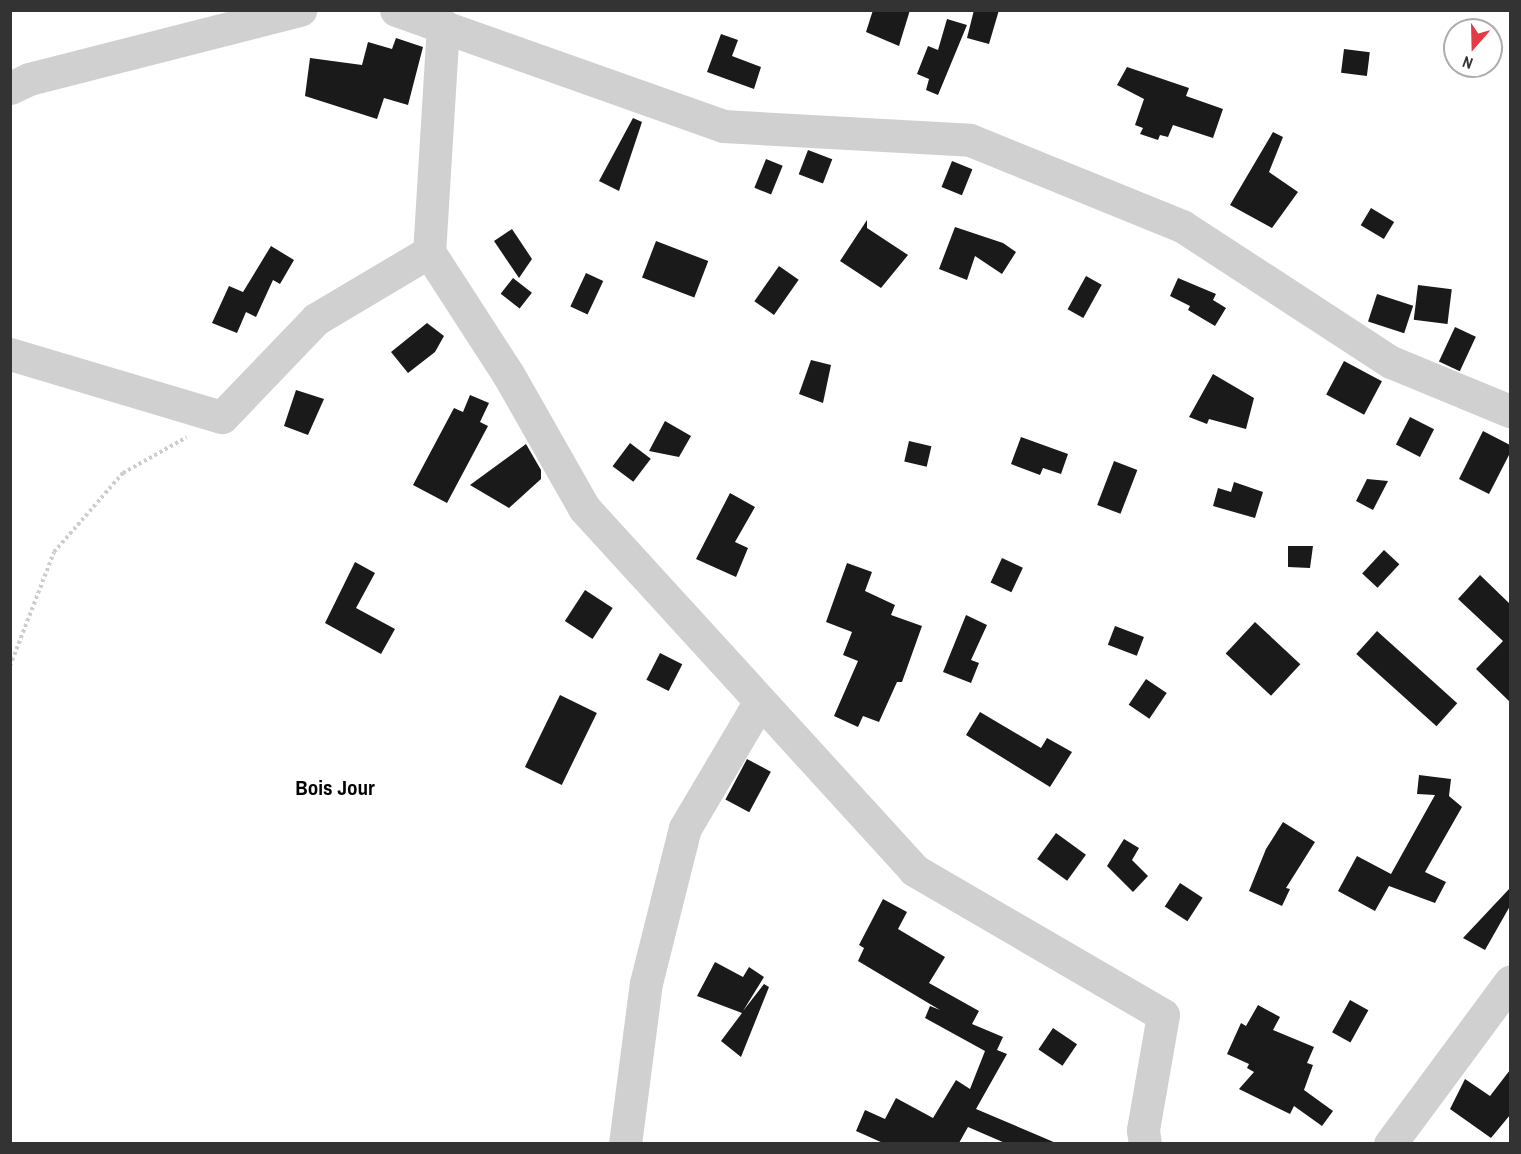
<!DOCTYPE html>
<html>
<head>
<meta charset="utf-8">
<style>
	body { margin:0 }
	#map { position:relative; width:1521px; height:1154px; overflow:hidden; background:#fff; font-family:"Archivo Narrow",sans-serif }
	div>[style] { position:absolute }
	.building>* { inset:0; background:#1a1a1a; transform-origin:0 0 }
	.path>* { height:4px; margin-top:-2px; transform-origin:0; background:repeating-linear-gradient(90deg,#cdcdcd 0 3px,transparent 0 6px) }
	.minor>* { height:33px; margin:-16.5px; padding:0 16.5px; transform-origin:16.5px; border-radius:16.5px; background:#d0d0d0 }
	span { translate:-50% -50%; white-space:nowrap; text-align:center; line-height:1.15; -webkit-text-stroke:6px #fff; paint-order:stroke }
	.quarter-label { font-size:21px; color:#000; font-weight:700 }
	.frame { position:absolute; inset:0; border:12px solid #333; pointer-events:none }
	.north { position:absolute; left:1443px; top:18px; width:60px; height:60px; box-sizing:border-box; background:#fff; border:2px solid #adadad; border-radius:50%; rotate:200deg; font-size:16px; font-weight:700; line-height:24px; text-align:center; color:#333 }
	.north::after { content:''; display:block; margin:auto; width:21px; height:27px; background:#e63946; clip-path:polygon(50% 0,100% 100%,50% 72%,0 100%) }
</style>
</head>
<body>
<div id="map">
	<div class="building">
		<div style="clip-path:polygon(873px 10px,910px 10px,899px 46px,866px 32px)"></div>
		<div style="clip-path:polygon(974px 10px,999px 10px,989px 44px,967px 38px)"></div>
		<div style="clip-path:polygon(947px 19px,967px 25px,938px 95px,926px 90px,929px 79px,917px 74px,928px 46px,938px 50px)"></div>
		<div style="clip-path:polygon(721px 34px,738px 40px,732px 56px,761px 67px,754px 89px,707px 72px)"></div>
		<div style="clip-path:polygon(396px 38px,423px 47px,408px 105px,384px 98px,377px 119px,305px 96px,310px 58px,362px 65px,368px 42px,392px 49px)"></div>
		<div style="left:1344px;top:49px;width:26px;height:24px;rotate:7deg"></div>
		<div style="clip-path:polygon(1127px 67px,1189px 88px,1186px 96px,1223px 109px,1213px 138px,1173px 125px,1168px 137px,1160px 135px,1158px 140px,1140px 134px,1143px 128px,1135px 125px,1144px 99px,1117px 85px)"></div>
		<div style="clip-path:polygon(633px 118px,642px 122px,619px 191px,599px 181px)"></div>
		<div style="clip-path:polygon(1273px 132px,1283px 137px,1269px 172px,1298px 192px,1272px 228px,1230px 205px)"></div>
		<div style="left:808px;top:150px;width:26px;height:26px;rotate:21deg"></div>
		<div style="left:766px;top:159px;width:18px;height:31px;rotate:22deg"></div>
		<div style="left:952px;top:161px;width:22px;height:28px;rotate:22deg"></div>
		<div style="left:1371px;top:208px;width:27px;height:20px;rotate:31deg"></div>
		<div style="clip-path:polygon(867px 220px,867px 228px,908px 255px,881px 288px,840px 261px)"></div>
		<div style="clip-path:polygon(955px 227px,1003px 243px,1016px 252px,1002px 274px,975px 256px,967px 280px,939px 269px)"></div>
		<div style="clip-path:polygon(512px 229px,532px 259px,519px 278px,494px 241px)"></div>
		<div style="left:656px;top:241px;width:56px;height:39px;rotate:21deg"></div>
		<div style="clip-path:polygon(271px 246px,294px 260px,280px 284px,273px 280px,256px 317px,246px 312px,237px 333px,212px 323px,229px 286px,243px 292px)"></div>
		<div style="left:779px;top:266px;width:24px;height:43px;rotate:35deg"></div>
		<div style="left:586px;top:273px;width:19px;height:37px;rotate:25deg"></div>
		<div style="left:1086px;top:276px;width:18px;height:38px;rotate:29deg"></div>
		<div style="left:513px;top:278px;width:24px;height:20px;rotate:38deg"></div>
		<div style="clip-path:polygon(1178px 278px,1216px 294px,1213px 300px,1226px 308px,1215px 326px,1188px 310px,1190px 306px,1170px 296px)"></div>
		<div style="left:1418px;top:285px;width:34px;height:35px;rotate:7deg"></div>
		<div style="left:1377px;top:294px;width:38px;height:29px;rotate:18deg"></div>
		<div style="clip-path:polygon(427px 323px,444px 336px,435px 352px,408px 373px,391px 352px)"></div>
		<div style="left:1455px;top:327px;width:23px;height:38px;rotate:25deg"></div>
		<div style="clip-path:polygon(811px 360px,831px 365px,823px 403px,799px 394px)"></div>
		<div style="left:1344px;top:361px;width:43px;height:38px;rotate:28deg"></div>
		<div style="clip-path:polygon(1213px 374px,1254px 398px,1246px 429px,1209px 419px,1207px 424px,1189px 417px)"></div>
		<div style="clip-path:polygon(296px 390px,324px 399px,308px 435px,284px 426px)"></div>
		<div style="clip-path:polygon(470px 395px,489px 403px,480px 422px,488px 426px,447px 503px,413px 485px,454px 408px,463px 412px)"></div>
		<div style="left:1410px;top:417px;width:27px;height:31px;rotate:27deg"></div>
		<div style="clip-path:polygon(665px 421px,691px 436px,679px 457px,649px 451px)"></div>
		<div style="clip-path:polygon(1483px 431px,1510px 445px,1510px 453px,1489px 494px,1459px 479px)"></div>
		<div style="clip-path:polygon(1021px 437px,1068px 454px,1061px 474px,1043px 468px,1040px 475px,1011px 464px)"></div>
		<div style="left:909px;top:441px;width:23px;height:21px;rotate:13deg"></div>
		<div style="left:630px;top:443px;width:26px;height:29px;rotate:37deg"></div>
		<div style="clip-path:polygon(526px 444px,541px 470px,541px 479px,509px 508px,470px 485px)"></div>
		<div style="left:1114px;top:461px;width:25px;height:47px;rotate:21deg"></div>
		<div style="clip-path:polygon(1367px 479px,1388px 481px,1373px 510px,1356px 501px)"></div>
		<div style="clip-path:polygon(1234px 482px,1263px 492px,1255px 518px,1213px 506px,1218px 488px,1231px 492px)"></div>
		<div style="clip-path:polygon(730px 493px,755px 507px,735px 542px,748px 548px,736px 577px,696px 559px)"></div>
		<div style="clip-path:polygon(1288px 546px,1313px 546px,1310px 568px,1288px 567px)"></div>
		<div style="left:1384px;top:550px;width:21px;height:32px;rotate:43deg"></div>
		<div style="left:1002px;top:558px;width:23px;height:27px;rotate:25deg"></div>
		<div style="clip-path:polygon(355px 562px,375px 573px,356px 608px,395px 629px,381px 654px,325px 623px)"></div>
		<div style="clip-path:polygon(847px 563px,872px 572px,865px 591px,895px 605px,891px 615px,922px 626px,902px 682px,897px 682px,879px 722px,863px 716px,858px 727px,834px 716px,858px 661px,843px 655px,852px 632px,826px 622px)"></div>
		<div style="clip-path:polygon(1480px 575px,1510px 604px,1510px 702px,1476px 669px,1503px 641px,1458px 599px)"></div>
		<div style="left:585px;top:590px;width:33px;height:37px;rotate:33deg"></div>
		<div style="clip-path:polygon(966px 615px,987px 625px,971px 660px,979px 663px,971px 683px,943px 672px)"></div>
		<div style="left:1255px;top:622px;width:62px;height:43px;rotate:43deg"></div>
		<div style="left:1115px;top:626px;width:31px;height:20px;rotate:21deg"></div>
		<div style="left:1377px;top:631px;width:108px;height:31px;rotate:42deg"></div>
		<div style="left:660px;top:653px;width:25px;height:30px;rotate:27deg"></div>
		<div style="left:1146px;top:679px;width:25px;height:31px;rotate:34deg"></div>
		<div style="left:560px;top:695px;width:41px;height:80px;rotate:26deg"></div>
		<div style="clip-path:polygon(980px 712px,1041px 748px,1047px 738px,1072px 752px,1050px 787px,966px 735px)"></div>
		<div style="left:747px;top:759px;width:27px;height:46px;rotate:28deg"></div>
		<div style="clip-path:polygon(1419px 775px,1451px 779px,1449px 796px,1462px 807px,1425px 872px,1446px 882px,1435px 903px,1389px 886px,1375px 911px,1338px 891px,1357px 856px,1391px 874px,1435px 795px,1417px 794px)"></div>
		<div style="clip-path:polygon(1283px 822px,1315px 842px,1286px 888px,1290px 889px,1282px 906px,1249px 891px,1266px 849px)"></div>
		<div style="left:1056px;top:833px;width:37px;height:32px;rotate:36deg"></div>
		<div style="clip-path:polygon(1124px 839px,1139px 848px,1132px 860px,1148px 876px,1133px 892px,1107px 866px)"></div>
		<div style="left:1180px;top:883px;width:27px;height:28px;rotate:33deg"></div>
		<div style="clip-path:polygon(1510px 888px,1510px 906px,1485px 950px,1463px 938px)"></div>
		<div style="clip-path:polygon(883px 899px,907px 912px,898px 929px,945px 957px,929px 983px,979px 1011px,972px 1024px,1003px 1037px,997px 1050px,1007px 1054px,976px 1109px,1056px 1143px,1005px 1143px,968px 1127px,959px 1143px,883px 1143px,856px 1131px,865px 1110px,885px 1119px,896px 1098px,933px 1118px,956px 1080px,970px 1089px,985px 1051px,925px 1018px,930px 1006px,940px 1010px,858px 961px,864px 948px,859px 945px)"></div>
		<div style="clip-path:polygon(715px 962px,743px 977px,749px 967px,764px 977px,743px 1011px,764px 984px,769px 987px,741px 1057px,721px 1041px,742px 1013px,697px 996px)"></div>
		<div style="left:1350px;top:1000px;width:21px;height:37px;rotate:29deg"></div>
		<div style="clip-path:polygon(1258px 1005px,1280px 1017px,1273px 1030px,1314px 1047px,1307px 1063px,1313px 1065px,1304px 1090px,1333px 1111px,1322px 1126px,1294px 1106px,1290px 1114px,1239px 1089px,1254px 1072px,1247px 1068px,1249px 1064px,1227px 1054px,1241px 1023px,1246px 1026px)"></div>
		<div style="left:1053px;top:1028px;width:29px;height:26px;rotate:34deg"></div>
		<div style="clip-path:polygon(1510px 1070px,1510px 1115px,1491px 1138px,1450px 1109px,1465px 1079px,1490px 1096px)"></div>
	</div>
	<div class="path">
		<div style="left:10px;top:666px;width:122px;rotate:-68.9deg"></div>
		<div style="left:54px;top:552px;width:105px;rotate:-48.9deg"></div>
		<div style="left:123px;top:473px;width:73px;rotate:-29.4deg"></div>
	</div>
	<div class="minor">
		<div style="left:396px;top:10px;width:347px;rotate:19.5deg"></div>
		<div style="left:723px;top:126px;width:247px;rotate:3.2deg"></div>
		<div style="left:970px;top:140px;width:229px;rotate:22.1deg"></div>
		<div style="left:1182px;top:226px;width:249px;rotate:33.1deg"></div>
		<div style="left:1391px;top:362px;width:129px;rotate:22.4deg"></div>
		<div style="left:443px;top:25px;width:227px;rotate:93.5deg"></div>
		<div style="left:429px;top:252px;width:145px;rotate:57.1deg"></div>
		<div style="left:508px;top:374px;width:154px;rotate:60.4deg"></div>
		<div style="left:584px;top:508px;width:490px;rotate:47.6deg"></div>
		<div style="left:914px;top:870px;width:288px;rotate:30.2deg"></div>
		<div style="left:1163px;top:1015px;width:117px;rotate:99.9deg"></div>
		<div style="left:1143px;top:1130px;width:14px;rotate:82deg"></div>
		<div style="left:10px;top:88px;width:21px;rotate:-25deg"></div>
		<div style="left:29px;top:79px;width:280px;rotate:-14.3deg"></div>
		<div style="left:10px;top:354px;width:221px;rotate:16.6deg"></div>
		<div style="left:222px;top:417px;width:136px;rotate:-46.2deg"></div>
		<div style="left:316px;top:319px;width:131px;rotate:-30.7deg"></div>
		<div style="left:625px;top:1144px;width:162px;rotate:-82.6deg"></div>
		<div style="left:646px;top:983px;width:160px;rotate:-75.9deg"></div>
		<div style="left:685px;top:828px;width:147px;rotate:-59.4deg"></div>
		<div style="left:1390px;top:1144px;width:202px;rotate:-53.5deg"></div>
	</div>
	<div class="quarter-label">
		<span style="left:335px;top:788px">Bois Jour</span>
	</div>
	<div class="frame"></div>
	<div class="north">N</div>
</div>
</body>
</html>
